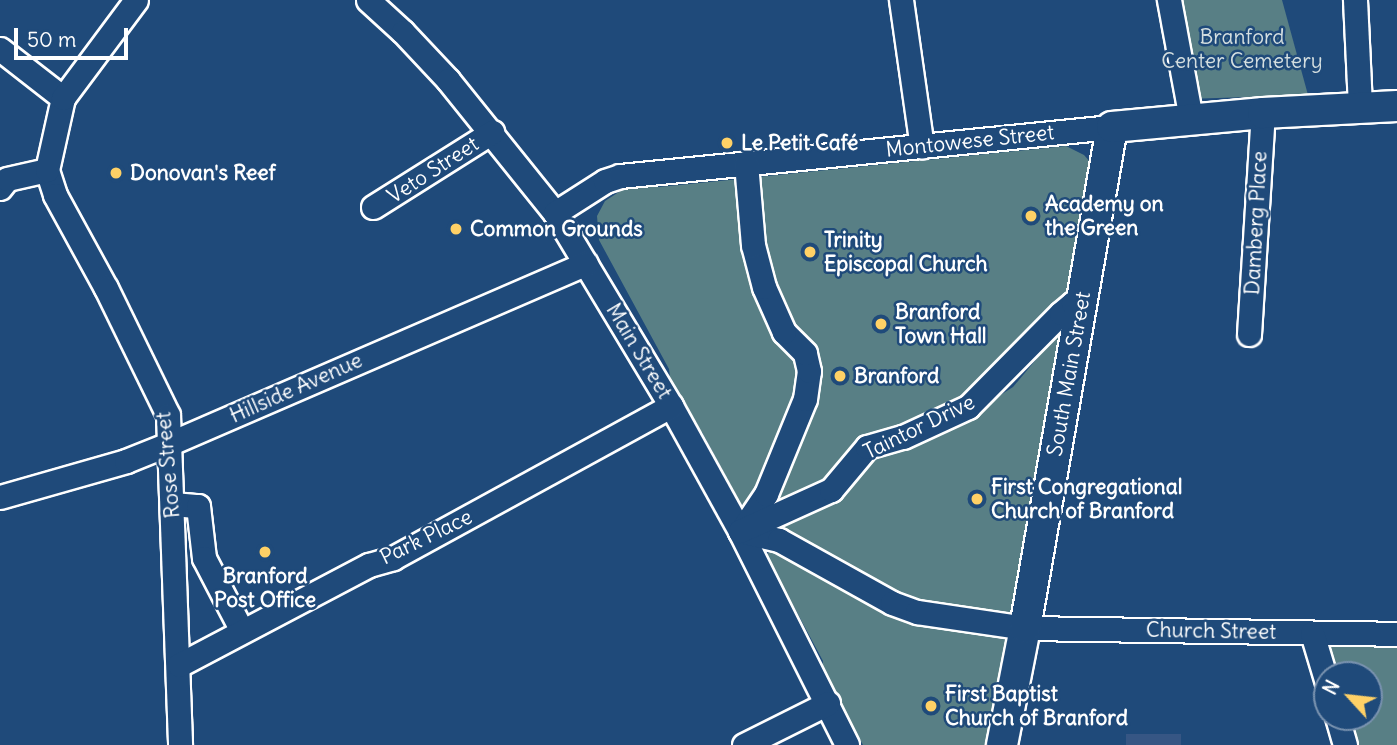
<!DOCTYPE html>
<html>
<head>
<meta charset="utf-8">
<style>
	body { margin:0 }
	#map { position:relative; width:1397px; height:745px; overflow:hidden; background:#1f4a7a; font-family:Delius,sans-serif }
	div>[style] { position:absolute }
	.built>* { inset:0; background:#365684; transform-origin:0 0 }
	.green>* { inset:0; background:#587f85 }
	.roads { filter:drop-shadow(2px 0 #fff) drop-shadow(-2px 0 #fff) drop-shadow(0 2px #fff) drop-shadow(0 -2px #fff) }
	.minor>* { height:23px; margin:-11.5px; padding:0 11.5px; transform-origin:11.5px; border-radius:11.5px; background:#1f4a7a }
	.major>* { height:30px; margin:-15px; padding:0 15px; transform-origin:15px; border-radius:15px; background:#1f4a7a }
	.dots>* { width:19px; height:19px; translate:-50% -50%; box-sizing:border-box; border:4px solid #1f4a7a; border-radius:50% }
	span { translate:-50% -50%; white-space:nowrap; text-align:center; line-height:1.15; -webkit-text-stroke:5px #1f4a7a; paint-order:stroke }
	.park-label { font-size:21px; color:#d5dfe0 }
	.street-label { font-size:21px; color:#fff }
	.poi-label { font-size:21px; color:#fff; font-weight:700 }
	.left { translate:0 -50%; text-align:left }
	.north { position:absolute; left:1313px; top:661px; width:70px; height:70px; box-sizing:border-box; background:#1f4a7a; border:2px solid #7992af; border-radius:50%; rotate:297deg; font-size:19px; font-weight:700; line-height:28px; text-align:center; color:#fff }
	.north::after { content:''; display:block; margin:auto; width:24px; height:32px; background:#ffd166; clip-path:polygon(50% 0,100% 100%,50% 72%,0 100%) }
	.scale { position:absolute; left:14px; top:28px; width:114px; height:32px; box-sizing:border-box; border:4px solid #fff; border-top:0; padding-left:9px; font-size:21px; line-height:24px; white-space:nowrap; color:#fff; -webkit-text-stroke:5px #1f4a7a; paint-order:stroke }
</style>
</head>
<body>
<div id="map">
	<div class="built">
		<div style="left:1126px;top:734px;width:55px;height:11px"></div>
	</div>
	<div class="green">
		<div style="clip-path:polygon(1165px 0,1282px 0,1308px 95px,1186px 99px)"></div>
		<div style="clip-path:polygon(1066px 146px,1084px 155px,1091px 163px,1076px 285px,1050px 314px,965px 399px,825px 481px,784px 499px,738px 505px,731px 496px,731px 486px,702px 432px,694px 428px,671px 385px,669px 369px,599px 240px,597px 216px,605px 201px,625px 188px,642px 183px,659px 187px)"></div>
		<div style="clip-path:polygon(1066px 324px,1018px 611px,1010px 616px,914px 600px,876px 582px,779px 528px,779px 523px,869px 453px,960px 421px,1013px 387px,1039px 356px,1039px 346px)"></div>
		<div style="clip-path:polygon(771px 549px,831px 577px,1010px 634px,992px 745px,863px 745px,822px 670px,823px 661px,778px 577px,768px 569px,765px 558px)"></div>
		<div style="clip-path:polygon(1312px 633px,1397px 634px,1397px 745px,1345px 745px,1337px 717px,1369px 717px,1369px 675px,1327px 675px)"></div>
	</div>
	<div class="roads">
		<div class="minor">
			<div style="left:368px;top:0;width:47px;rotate:42.4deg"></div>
			<div style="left:403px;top:32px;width:66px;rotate:46.8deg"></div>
			<div style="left:448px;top:80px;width:171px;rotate:51.2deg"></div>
			<div style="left:555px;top:213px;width:225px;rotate:59deg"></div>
			<div style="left:671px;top:406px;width:143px;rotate:61.1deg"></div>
			<div style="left:740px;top:531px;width:239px;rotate:63.4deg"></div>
			<div style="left:901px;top:0;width:148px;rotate:81.9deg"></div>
			<div style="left:1169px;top:0;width:121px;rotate:79.5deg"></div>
			<div style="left:1355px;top:0;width:107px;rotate:87.3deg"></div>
			<div style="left:0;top:49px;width:80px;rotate:37.9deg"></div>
			<div style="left:47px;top:170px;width:26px;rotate:72deg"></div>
			<div style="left:55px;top:195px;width:106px;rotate:61.3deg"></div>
			<div style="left:106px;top:288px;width:141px;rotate:64deg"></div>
			<div style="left:168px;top:415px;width:330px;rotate:87.9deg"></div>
			<div style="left:0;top:188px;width:11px;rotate:-52deg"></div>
			<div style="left:7px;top:179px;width:41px;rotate:-12.7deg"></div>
			<div style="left:47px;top:170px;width:74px;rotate:-77.5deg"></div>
			<div style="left:63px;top:98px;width:122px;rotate:-53.3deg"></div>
			<div style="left:373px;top:207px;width:141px;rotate:-32.2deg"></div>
			<div style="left:555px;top:213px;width:59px;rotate:-32.6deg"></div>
			<div style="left:605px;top:181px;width:16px;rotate:-18deg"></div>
			<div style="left:620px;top:176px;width:494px;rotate:-5.7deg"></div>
			<div style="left:1249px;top:334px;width:221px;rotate:-86.4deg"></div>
			<div style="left:0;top:497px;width:131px;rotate:-15.9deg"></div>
			<div style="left:126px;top:461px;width:48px;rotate:-21.8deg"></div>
			<div style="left:171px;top:443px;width:452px;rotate:-23.4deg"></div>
			<div style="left:173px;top:504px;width:25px;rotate:5deg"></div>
			<div style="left:198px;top:506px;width:52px;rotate:83.4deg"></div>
			<div style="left:204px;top:558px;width:82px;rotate:62.5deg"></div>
			<div style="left:743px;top:528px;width:41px;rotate:-55.9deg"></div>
			<div style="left:766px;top:494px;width:103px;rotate:-67.7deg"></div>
			<div style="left:805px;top:399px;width:28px;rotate:-82deg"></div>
			<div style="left:809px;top:371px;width:18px;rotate:-103deg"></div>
			<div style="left:805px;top:353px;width:30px;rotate:-135deg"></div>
			<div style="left:784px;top:332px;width:49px;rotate:-114deg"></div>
			<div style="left:764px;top:287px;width:43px;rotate:-104.7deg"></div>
			<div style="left:753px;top:245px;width:82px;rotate:-94.9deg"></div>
			<div style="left:740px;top:531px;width:40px;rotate:13deg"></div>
			<div style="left:779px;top:540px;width:129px;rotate:29.1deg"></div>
			<div style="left:892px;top:603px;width:27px;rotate:20deg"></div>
			<div style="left:917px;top:612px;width:109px;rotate:8.4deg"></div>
			<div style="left:1025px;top:628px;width:372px;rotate:0.9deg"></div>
			<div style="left:740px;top:531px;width:100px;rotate:-24.3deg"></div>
			<div style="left:831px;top:490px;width:56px;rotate:-50.1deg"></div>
			<div style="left:867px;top:447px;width:37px;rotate:-16deg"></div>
			<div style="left:903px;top:437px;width:72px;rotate:-24.8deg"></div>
			<div style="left:968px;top:407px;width:132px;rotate:-45.3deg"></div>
			<div style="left:1061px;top:313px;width:16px;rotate:-40deg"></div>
			<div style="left:1073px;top:303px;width:9px;rotate:-18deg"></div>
			<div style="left:1312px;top:633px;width:52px;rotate:73.3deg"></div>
			<div style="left:179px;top:665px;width:215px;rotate:-27.8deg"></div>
			<div style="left:369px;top:565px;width:25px;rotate:-16deg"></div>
			<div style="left:393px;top:558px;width:317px;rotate:-28.7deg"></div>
			<div style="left:1337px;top:717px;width:29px;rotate:74deg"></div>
			<div style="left:744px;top:745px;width:94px;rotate:-26.6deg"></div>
		</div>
		<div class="major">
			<div style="left:1002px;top:745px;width:119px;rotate:-78.9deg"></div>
			<div style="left:1025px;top:628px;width:508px;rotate:-80.15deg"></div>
			<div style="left:1112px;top:127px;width:152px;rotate:-5.3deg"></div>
			<div style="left:1263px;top:113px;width:134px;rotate:-3deg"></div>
		</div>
	</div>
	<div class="dots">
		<div style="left:727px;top:143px;background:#ffd166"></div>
		<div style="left:116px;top:173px;background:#ffd166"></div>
		<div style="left:1031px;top:216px;background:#ffd166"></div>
		<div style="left:456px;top:229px;background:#ffd166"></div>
		<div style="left:810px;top:252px;background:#ffd166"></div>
		<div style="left:881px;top:324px;background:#ffd166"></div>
		<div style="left:840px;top:376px;background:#ffd166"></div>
		<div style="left:977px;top:499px;background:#ffd166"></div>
		<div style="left:265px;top:552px;background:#ffd166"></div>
		<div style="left:931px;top:706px;background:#ffd166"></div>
	</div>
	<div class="park-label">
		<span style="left:1242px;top:49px">Branford<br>Center Cemetery</span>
	</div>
	<div class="street-label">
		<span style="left:970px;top:141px;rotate:-6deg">Montowese Street</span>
		<span style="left:433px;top:170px;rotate:-33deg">Veto Street</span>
		<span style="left:1256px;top:223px;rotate:-87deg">Damberg Place</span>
		<span style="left:639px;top:351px;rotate:59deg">Main Street</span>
		<span style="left:1069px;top:374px;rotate:-80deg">South Main Street</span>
		<span style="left:296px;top:388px;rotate:-24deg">Hillside Avenue</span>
		<span style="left:919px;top:427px;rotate:-26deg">Taintor Drive</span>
		<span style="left:168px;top:465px;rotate:-95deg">Rose Street</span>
		<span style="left:426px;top:537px;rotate:-26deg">Park Place</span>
		<span style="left:1211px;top:631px;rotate:1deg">Church Street</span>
	</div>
	<div class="poi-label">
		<span class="left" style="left:741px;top:143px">Le Petit Café</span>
		<span class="left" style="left:130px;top:173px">Donovan's Reef</span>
		<span class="left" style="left:1045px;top:216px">Academy on<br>the Green</span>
		<span class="left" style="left:470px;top:229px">Common Grounds</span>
		<span class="left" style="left:824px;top:252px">Trinity<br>Episcopal Church</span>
		<span class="left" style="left:895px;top:324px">Branford<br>Town Hall</span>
		<span class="left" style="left:854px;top:376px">Branford</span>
		<span class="left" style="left:991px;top:499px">First Congregational<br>Church of Branford</span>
		<span style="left:265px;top:588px">Branford<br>Post Office</span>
		<span class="left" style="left:945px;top:706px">First Baptist<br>Church of Branford</span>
	</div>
	<div class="north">N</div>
	<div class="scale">50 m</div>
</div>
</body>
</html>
